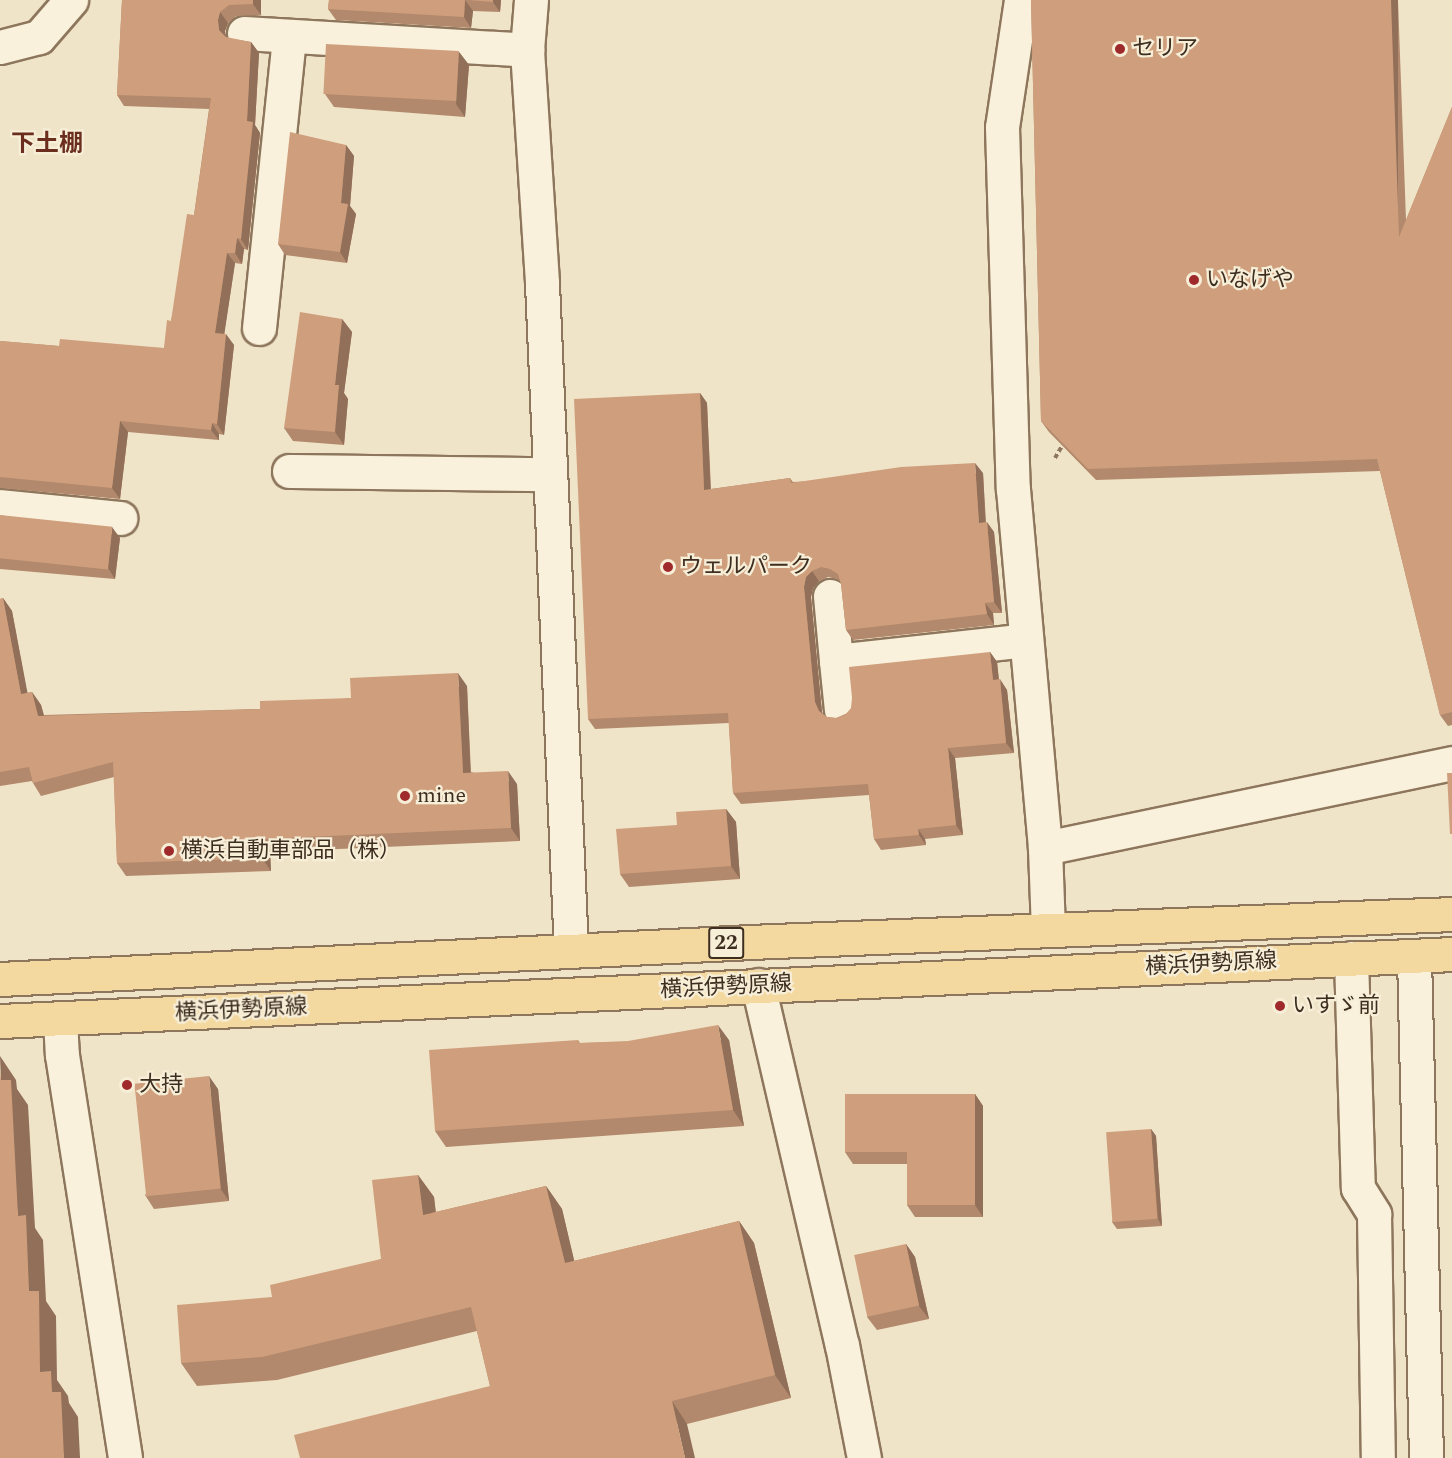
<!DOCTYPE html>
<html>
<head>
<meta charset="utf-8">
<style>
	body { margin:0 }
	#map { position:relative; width:1452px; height:1458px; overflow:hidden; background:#f0e4c8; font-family:Spectral,"Noto Sans JP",serif }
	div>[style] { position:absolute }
	.path>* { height:4px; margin-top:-2px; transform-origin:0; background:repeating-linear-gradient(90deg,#8d765c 0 4.5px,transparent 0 7.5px) }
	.roads { filter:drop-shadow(2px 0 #8d765c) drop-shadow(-2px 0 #8d765c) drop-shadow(0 2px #8d765c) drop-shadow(0 -2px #8d765c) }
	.minor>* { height:33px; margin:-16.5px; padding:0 16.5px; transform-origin:16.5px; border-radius:16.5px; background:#faf1dc }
	.major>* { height:33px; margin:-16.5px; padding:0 16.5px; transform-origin:16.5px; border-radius:16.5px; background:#f3d9a0 }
	.wall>* { inset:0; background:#b2896c }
	.shaded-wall>* { inset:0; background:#916f58; transform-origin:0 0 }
	.building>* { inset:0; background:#cf9f7d; transform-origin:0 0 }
	.dots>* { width:16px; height:16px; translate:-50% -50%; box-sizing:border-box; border:3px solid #f7eed8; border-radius:50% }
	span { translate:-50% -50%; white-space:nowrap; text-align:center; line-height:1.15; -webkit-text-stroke:4.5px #f7eed8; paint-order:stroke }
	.shield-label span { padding:2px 4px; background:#f7eed8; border:2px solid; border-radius:4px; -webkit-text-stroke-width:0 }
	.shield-label { font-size:21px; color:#3d2e20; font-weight:700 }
	.poi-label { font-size:22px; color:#3d2e20 }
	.left { translate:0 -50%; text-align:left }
	.street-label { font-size:22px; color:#3d2e20 }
	.neighbourhood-label { font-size:24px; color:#6b2e1e; font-weight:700 }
</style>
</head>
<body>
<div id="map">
	<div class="path">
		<div style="left:1055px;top:458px;width:14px;rotate:-60deg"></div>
	</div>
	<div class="roads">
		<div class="minor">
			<div style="left:531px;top:0;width:50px;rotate:94.6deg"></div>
			<div style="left:527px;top:50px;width:234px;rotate:86.3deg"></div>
			<div style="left:542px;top:284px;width:667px;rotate:87.51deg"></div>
			<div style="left:1021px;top:0;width:128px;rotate:98.5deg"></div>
			<div style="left:1002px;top:127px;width:362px;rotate:88.3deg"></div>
			<div style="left:1013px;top:489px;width:360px;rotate:84.9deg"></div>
			<div style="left:244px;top:33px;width:284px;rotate:3.4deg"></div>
			<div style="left:0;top:47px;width:40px;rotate:-14.4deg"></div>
			<div style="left:39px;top:37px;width:49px;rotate:-49.1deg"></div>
			<div style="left:259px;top:328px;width:293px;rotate:-84.1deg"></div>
			<div style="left:289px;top:471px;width:261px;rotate:0.7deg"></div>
			<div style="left:0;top:506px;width:121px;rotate:5.7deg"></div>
			<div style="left:830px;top:596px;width:65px;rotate:84.7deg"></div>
			<div style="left:836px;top:661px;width:191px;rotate:-6.3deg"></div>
			<div style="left:836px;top:661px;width:49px;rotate:84.2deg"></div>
			<div style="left:1048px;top:930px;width:82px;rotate:-92.1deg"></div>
			<div style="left:1045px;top:848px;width:416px;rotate:-11.8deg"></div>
			<div style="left:1414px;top:956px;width:502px;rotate:88.63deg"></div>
			<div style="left:1351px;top:958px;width:230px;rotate:88.3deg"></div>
			<div style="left:1358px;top:1188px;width:31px;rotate:58deg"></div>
			<div style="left:1374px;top:1214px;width:244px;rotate:89.1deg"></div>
			<div style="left:758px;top:985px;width:370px;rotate:76.9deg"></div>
			<div style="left:842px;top:1345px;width:115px;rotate:79deg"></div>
			<div style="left:60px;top:1019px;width:36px;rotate:87deg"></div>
			<div style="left:62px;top:1055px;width:408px;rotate:81.1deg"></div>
		</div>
		<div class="major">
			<div style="left:0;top:979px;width:751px;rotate:-2.82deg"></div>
			<div style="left:750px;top:942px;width:703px;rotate:-2.28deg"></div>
			<div style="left:0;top:1021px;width:1454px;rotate:-2.64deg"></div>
		</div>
	</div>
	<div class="wall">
		<div style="clip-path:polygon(122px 0,261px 0,261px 15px,236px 16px,228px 23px,225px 31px,226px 38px,251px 42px,259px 53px,255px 125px,260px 133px,248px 250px,244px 249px,242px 264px,235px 263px,224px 334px,234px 345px,224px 435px,219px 434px,219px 440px,128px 432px,120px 499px,0 488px,0 341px,59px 346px,164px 348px,171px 321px,194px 215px,209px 109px,124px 106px,117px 95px)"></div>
		<div style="clip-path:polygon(329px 0,501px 0,500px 12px,473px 11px,471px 28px,336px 20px,328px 9px)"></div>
		<div style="clip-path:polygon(1031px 0,1398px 0,1406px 220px,1452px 107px,1452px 725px,1448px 726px,1440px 715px,1380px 471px,1096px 480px,1049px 432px,1041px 421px)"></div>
		<div style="clip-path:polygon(459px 52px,469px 65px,465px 117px,334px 107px,325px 94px)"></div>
		<div style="clip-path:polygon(346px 145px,354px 156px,350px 206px,356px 214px,347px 263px,285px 255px,278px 244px)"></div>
		<div style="clip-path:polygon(342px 319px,352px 332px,344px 393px,348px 399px,344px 445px,293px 441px,284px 428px)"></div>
		<div style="clip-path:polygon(700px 393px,707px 403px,711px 489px,790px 478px,793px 482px,983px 473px,986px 522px,994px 532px,1002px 613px,993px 613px,994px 625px,853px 640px,846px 630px,841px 584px,840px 581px,837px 579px,828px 577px,819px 581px,813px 588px,811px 597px,822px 712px,823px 714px,827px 717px,836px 718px,990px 652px,997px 662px,999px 680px,1007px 690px,1014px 753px,955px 758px,963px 835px,925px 839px,926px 845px,881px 850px,874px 839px,869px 795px,741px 804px,733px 793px,729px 723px,595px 729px,588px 719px)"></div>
		<div style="clip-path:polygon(0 515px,120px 538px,115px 579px,0 569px)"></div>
		<div style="clip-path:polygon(3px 598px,12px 611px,27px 693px,32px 692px,41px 705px,44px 715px,260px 709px,351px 698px,467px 686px,471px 772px,517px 784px,520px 841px,270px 852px,271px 871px,126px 876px,117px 863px,114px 777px,41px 796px,33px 783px,32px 781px,0 786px,0 599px)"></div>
		<div style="clip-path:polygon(726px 809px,736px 822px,740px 879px,629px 887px,620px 874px,677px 825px)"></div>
		<div style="clip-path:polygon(578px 1040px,580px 1043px,729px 1040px,744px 1126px,446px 1147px,435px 1131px)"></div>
		<div style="clip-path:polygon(218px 1089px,229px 1201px,154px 1209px,145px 1195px)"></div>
		<div style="clip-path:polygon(975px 1094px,983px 1106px,983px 1217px,915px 1217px,907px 1205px,907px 1164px,853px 1164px,845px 1152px)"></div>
		<div style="clip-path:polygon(1151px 1129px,1156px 1136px,1162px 1226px,1117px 1229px,1112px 1222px)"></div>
		<div style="clip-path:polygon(418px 1175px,434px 1197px,436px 1212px,546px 1186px,562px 1209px,574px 1261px,739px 1221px,754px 1243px,791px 1398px,687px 1424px,490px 1386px,477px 1331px,277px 1380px,197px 1386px,181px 1363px,272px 1297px,381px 1259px)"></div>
		<div style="clip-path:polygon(906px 1244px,915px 1257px,929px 1319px,877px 1330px,867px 1317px)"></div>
	</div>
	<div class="shaded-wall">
		<div style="clip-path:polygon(253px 0,261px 0,261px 15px,253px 4px)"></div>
		<div style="clip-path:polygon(465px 0,473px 11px,471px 28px,464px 17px)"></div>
		<div style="clip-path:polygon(493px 0,501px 0,500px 12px,493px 2px)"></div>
		<div style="left:1391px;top:0;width:7px;height:237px"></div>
		<div style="clip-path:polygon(220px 12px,228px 23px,225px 31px,227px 41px,219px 30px,218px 20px)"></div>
		<div style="clip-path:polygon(251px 42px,259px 53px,255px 125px,260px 133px,248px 250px,241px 239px)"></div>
		<div style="clip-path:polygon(459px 52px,469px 65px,465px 117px,456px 104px)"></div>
		<div style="clip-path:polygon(346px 145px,354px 156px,350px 206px,356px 214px,347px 263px,340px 252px,341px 203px)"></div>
		<div style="clip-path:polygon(237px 238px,244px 249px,242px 264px,235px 253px)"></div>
		<div style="clip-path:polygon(227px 253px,235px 263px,223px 343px,215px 333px)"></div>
		<div style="clip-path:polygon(342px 319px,352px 332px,344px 393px,348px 399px,344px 445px,335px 432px,335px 385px)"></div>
		<div style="clip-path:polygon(226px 334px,234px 345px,224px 435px,217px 424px)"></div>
		<div style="clip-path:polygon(700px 393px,707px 403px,711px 500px,704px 490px)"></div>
		<div style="clip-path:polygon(120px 421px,128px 432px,120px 499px,112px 488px)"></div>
		<div style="clip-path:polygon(212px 423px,219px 434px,219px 440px,211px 430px)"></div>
		<div style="clip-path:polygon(975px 463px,983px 473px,986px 533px,979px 523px)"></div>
		<div style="clip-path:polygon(987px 522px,994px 532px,1002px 613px,994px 602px)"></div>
		<div style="clip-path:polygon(112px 527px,120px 538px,115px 579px,108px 568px)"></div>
		<div style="clip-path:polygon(812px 571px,819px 581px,813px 588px,811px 597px,822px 712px,826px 721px,819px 711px,815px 702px,804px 587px,806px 577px)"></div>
		<div style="clip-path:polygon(3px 598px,12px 611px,30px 706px,21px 694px)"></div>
		<div style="clip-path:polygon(985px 603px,993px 613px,994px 625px,987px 614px)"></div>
		<div style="clip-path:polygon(990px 652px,997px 662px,1000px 691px,993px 680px)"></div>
		<div style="clip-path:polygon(458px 673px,467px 686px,471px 785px,463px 773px)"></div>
		<div style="clip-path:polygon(1000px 679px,1007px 690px,1014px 753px,1006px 743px)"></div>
		<div style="clip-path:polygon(32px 692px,41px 705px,47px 728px,38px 716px)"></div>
		<div style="clip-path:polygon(948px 748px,955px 758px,963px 835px,956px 825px)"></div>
		<div style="clip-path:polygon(508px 771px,517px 784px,520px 841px,511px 828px)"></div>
		<div style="clip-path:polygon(726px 809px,736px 822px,740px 879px,731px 866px)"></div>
		<div style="clip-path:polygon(918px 829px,925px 839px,926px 845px,919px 835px)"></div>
		<div style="clip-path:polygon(261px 839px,270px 852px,271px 871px,262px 858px)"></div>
		<div style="clip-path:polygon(718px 1025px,729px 1040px,744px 1126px,733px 1110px)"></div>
		<div style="clip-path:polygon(0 1056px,16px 1080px,17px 1089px,28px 1105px,35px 1228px,43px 1240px,46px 1301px,56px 1316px,57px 1380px,68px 1396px,69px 1403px,78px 1417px,80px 1458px,64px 1458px,52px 1392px,40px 1372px,18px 1216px,1px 1080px)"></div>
		<div style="clip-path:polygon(209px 1076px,218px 1089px,229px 1201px,220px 1188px)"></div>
		<div style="clip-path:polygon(975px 1094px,983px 1106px,983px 1217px,975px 1205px)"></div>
		<div style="clip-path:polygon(1151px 1129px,1156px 1136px,1162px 1226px,1158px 1219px)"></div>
		<div style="clip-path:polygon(418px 1175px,434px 1197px,438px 1237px,423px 1215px)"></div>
		<div style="clip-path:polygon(546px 1186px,562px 1209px,580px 1285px,565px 1263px)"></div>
		<div style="clip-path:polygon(739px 1221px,754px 1243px,791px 1398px,775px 1375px)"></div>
		<div style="clip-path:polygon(906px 1244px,915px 1257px,929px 1319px,919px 1306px)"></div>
		<div style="clip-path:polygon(672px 1401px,687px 1424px,695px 1458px,685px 1458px)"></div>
	</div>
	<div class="building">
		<div style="clip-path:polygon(122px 0,253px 0,253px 4px,229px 5px,220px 12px,218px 20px,219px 30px,226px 37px,251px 42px,247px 121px,253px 122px,241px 239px,237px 238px,235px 253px,227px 253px,215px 333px,226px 334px,217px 424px,212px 423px,211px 430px,120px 421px,112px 488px,0 477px,0 341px,59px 346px,60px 339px,164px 348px,167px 320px,171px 321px,187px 214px,194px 215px,211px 98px,117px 95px)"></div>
		<div style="clip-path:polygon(329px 0,465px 0,464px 17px,328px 9px)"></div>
		<div style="clip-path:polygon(468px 0,493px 0,493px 2px)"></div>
		<div style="clip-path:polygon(1031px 0,1391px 0,1399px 237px,1452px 107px,1452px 712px,1440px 715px,1377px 459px,1088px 469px,1041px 421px)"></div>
		<div style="left:326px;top:44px;width:133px;height:50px;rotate:3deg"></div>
		<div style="clip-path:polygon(290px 132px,346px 145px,341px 203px,348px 204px,340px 252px,278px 244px)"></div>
		<div style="clip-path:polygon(300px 312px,342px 319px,335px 385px,339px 385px,335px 432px,284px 428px)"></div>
		<div style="clip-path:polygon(700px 393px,704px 490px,790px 478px,791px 483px,901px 467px,975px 463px,979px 523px,987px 522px,994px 602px,985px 603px,987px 614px,846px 630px,841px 584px,838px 574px,830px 569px,821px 567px,812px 571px,806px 577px,804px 587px,815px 702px,819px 711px,827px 717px,836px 718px,845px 715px,851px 708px,852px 698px,849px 667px,990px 652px,993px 680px,1000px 679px,1006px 743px,948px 748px,956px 825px,918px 829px,919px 835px,874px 839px,868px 784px,733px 793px,728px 713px,588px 719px,574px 399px)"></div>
		<div style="left:0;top:515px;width:113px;height:43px;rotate:6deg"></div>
		<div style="clip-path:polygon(3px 598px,21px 694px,32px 692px,38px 716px,260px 709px,260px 701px,351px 698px,350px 678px,458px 673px,463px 773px,508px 771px,511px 828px,261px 839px,262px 858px,117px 863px,113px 762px,33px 783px,29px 767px,0 772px,0 599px)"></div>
		<div style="clip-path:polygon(1447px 773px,1452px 773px,1452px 834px,1450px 834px)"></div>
		<div style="clip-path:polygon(726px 809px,731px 866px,620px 874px,616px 829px,677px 825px,676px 812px)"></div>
		<div style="clip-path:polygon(718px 1025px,733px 1110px,435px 1131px,429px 1050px,578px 1040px,579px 1043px,628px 1041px)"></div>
		<div style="clip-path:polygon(0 1070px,1px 1080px,11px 1080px,18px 1216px,26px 1215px,29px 1291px,39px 1291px,40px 1372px,51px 1371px,52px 1392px,61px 1392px,64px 1458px,0 1458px)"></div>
		<div style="left:209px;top:1076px;width:113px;height:75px;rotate:84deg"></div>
		<div style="clip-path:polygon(845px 1094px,975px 1094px,975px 1205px,907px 1205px,907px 1152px,845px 1152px)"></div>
		<div style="left:1151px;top:1129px;width:90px;height:45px;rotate:86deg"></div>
		<div style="clip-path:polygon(418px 1175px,423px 1215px,546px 1186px,565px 1263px,739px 1221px,775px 1375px,672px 1401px,685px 1458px,300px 1458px,294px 1435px,490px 1386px,471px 1307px,262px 1357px,181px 1363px,177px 1305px,272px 1297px,270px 1285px,381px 1259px,372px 1180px)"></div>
		<div style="left:906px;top:1244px;width:63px;height:53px;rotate:78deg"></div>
	</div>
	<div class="dots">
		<div style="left:1120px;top:49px;background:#9e2a2b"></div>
		<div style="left:1194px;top:280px;background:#9e2a2b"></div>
		<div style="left:668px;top:567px;background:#9e2a2b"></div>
		<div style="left:405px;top:796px;background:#9e2a2b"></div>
		<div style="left:169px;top:851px;background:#9e2a2b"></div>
		<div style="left:1280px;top:1006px;background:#9e2a2b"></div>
		<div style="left:127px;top:1085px;background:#9e2a2b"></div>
	</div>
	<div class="shield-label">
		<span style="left:726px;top:943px">22</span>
	</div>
	<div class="poi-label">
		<span class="left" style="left:1132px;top:49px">セリア</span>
		<span class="left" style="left:1206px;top:280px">いなげや</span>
		<span class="left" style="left:680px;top:567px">ウェルパーク</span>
		<span class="left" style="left:417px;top:796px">mine</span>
		<span class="left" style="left:181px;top:851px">横浜自動車部品（株）</span>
		<span class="left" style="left:1292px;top:1006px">いすゞ前</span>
		<span class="left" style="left:139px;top:1085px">大持</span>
	</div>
	<div class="street-label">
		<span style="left:1211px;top:964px;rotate:-3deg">横浜伊勢原線</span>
		<span style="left:726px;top:987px;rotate:-3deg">横浜伊勢原線</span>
		<span style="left:241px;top:1010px;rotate:-3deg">横浜伊勢原線</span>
	</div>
	<div class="neighbourhood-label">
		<span style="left:47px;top:145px">下土棚</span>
	</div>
</div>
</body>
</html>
